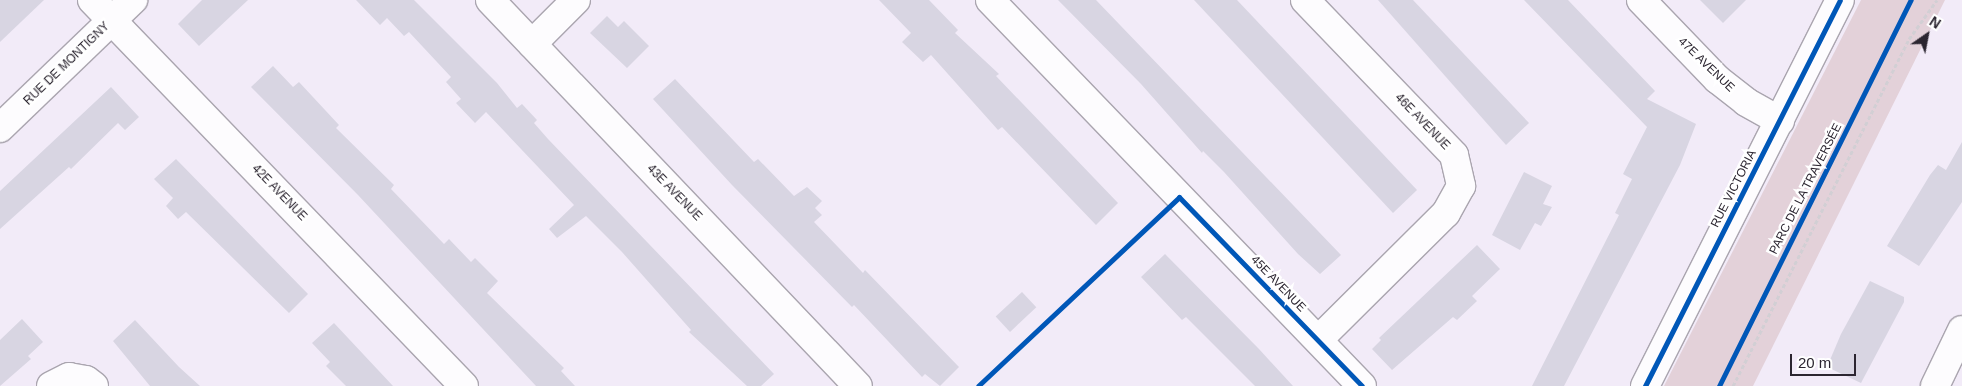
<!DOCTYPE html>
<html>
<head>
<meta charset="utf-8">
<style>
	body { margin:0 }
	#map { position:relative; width:1962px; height:386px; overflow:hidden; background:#f2ebf8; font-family:Arial,sans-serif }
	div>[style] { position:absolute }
	.green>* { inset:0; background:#e3d1d9 }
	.building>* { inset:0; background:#d8d5e2; transform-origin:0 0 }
	.path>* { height:3px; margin-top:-1.5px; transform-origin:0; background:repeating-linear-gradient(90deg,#d2cfd4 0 4px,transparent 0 6.5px) }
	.roads { filter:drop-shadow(1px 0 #aaa5af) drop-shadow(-1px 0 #aaa5af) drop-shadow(0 1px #aaa5af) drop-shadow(0 -1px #aaa5af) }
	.minor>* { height:28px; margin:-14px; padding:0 14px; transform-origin:14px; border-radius:14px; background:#fdfcfe }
	.major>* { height:28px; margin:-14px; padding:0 14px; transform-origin:14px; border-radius:14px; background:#fdfcfe }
	.cycleway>* { height:5px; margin:-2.5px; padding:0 2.5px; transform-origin:2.5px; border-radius:2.5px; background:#0057b8 }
	span { translate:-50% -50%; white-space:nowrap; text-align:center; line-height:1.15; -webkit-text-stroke:5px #fff; paint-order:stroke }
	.street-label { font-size:12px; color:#2b2530 }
	.north { position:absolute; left:1902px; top:10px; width:50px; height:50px; -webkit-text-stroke:4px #fff; paint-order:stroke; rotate:33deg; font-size:14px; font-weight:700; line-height:20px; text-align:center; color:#2b2530 }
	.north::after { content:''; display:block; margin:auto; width:18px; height:22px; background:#2b2530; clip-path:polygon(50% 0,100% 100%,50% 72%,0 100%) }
	.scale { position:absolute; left:1790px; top:354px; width:66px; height:22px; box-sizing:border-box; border:2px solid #2b2530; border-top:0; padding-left:6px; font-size:15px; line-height:18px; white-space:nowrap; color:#2b2530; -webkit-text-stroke:4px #fff; paint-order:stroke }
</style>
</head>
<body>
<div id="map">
	<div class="green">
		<div style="clip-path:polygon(1861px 0,1945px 0,1753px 386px,1664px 386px)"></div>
	</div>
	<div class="building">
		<div style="clip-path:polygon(0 0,44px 0,0 42px)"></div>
		<div style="clip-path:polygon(202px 0,248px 0,199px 46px,178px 24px)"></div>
		<div style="clip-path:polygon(356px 0,414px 0,497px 83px,517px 108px,522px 104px,537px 120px,534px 123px,548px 139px,774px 374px,761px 386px,747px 386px,689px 332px,691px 330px,622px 252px,586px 216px,557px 238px,549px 229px,574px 205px,486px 112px,475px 123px,456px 103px,461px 99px,446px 82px,451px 77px,409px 32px,404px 36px,387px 18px,380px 25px)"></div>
		<div style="clip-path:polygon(879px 0,929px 0,958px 30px,955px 33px,999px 74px,996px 76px,1118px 203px,1096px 225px,1002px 127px,998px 130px,931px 55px,923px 62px,902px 42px,911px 33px)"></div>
		<div style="clip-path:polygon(1058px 0,1096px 0,1341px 255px,1320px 274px,1298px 254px,1224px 172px,1203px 151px,1202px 153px,1141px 84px)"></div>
		<div style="clip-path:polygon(1194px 0,1237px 0,1417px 190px,1393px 213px)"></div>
		<div style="clip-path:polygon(1378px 0,1413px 0,1529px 123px,1506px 145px)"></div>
		<div style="clip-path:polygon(1524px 0,1568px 0,1655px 91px,1647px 99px,1696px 124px,1680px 165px,1564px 386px,1532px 386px,1619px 215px,1615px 213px,1632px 179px,1623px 174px,1647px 127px)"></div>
		<div style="clip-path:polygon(1700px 0,1746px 0,1723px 23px)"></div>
		<div style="clip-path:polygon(607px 16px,618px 27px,624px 21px,649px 46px,627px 68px,590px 33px)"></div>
		<div style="clip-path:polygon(273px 66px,293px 87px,299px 82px,339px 125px,336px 128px,394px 185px,391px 189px,444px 244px,449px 239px,471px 262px,475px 258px,498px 281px,487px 293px,564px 368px,561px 371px,575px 386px,536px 386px,358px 195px,251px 87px)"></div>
		<div style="clip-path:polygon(675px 79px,754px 162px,758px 159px,794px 196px,807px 187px,822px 201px,815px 208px,822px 215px,814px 222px,863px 273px,865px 270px,959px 367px,940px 386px,925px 374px,922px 377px,854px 305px,852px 307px,732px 185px,653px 99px)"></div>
		<div style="clip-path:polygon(111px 87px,139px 117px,125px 130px,118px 123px,71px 169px,69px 167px,0 229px,0 191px)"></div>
		<div style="clip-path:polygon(1962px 142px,1962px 202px,1919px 266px,1887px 246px,1930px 175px,1938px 165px,1946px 170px)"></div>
		<div style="clip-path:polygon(176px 159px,308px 294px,289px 313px,186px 212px,178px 219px,166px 206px,173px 198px,154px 179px)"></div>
		<div style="clip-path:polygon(1524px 172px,1552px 186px,1543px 204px,1552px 207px,1541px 226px,1535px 223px,1520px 250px,1492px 235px)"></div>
		<div style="clip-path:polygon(1477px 245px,1500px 269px,1472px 296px,1477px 301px,1457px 320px,1453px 317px,1392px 370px,1372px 349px,1381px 340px,1379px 338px)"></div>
		<div style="clip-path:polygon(1165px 254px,1259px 349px,1293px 386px,1255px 386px,1186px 317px,1182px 320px,1141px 277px)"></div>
		<div style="clip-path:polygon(1870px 281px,1904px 297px,1904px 302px,1861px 383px,1827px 367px,1841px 334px)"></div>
		<div style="left:1022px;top:292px;width:21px;height:36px;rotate:47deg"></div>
		<div style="clip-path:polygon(22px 319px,43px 342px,28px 356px,31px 359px,0 386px,0 340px)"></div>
		<div style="clip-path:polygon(135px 320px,179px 367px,200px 386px,150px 386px,113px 341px)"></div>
		<div style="clip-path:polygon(334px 323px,393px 386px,346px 386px,326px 366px,330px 362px,312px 343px)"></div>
	</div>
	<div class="path">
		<div style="left:1733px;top:386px;width:389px;rotate:-63.1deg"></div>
		<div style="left:1909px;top:39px;width:48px;rotate:-54.3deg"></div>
	</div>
	<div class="roads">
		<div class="minor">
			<div style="left:92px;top:0;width:536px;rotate:46.06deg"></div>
			<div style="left:490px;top:0;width:533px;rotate:46.37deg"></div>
			<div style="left:990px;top:0;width:536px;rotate:46.06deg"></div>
			<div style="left:1305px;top:0;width:215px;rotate:46.1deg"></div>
			<div style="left:1454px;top:155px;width:32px;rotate:77deg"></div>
			<div style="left:1461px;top:186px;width:31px;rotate:119deg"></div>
			<div style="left:1446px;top:213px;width:180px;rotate:135.2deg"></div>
			<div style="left:1641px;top:0;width:110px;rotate:46.1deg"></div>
			<div style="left:1717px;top:79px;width:37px;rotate:38deg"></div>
			<div style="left:1746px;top:102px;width:39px;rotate:29deg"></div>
			<div style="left:532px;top:44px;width:62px;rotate:-45deg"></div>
			<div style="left:0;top:128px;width:185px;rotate:-43.9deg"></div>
			<div style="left:51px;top:386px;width:20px;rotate:-27deg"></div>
			<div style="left:69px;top:377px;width:17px;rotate:10deg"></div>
			<div style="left:86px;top:380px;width:10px;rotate:37deg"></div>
			<div style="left:1645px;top:386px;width:432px;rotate:-63.2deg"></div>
		</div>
		<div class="major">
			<div style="left:1935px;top:386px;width:62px;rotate:-64.3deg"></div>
		</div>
	</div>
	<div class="cycleway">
		<div style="left:978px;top:386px;width:276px;rotate:-43.2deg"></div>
		<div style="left:1179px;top:197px;width:263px;rotate:45.9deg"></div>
		<div style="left:1645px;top:386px;width:432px;rotate:-63.2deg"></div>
		<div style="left:1719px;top:386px;width:431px;rotate:-63.6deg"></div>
	</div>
	<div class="street-label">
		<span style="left:67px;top:64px;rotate:-44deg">RUE DE MONTIGNY</span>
		<span style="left:1706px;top:65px;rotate:44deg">47E AVENUE</span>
		<span style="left:1422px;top:122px;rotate:46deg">46E AVENUE</span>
		<span style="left:1734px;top:189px;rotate:-63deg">RUE VICTORIA</span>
		<span style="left:1806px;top:189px;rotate:-63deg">PARC DE LA TRAVERSÉE</span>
		<span style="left:279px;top:193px;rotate:46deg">42E AVENUE</span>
		<span style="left:674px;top:193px;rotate:46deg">43E AVENUE</span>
		<span style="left:1278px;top:284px;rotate:46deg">45E AVENUE</span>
	</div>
	<div class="north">N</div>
	<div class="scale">20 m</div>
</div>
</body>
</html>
